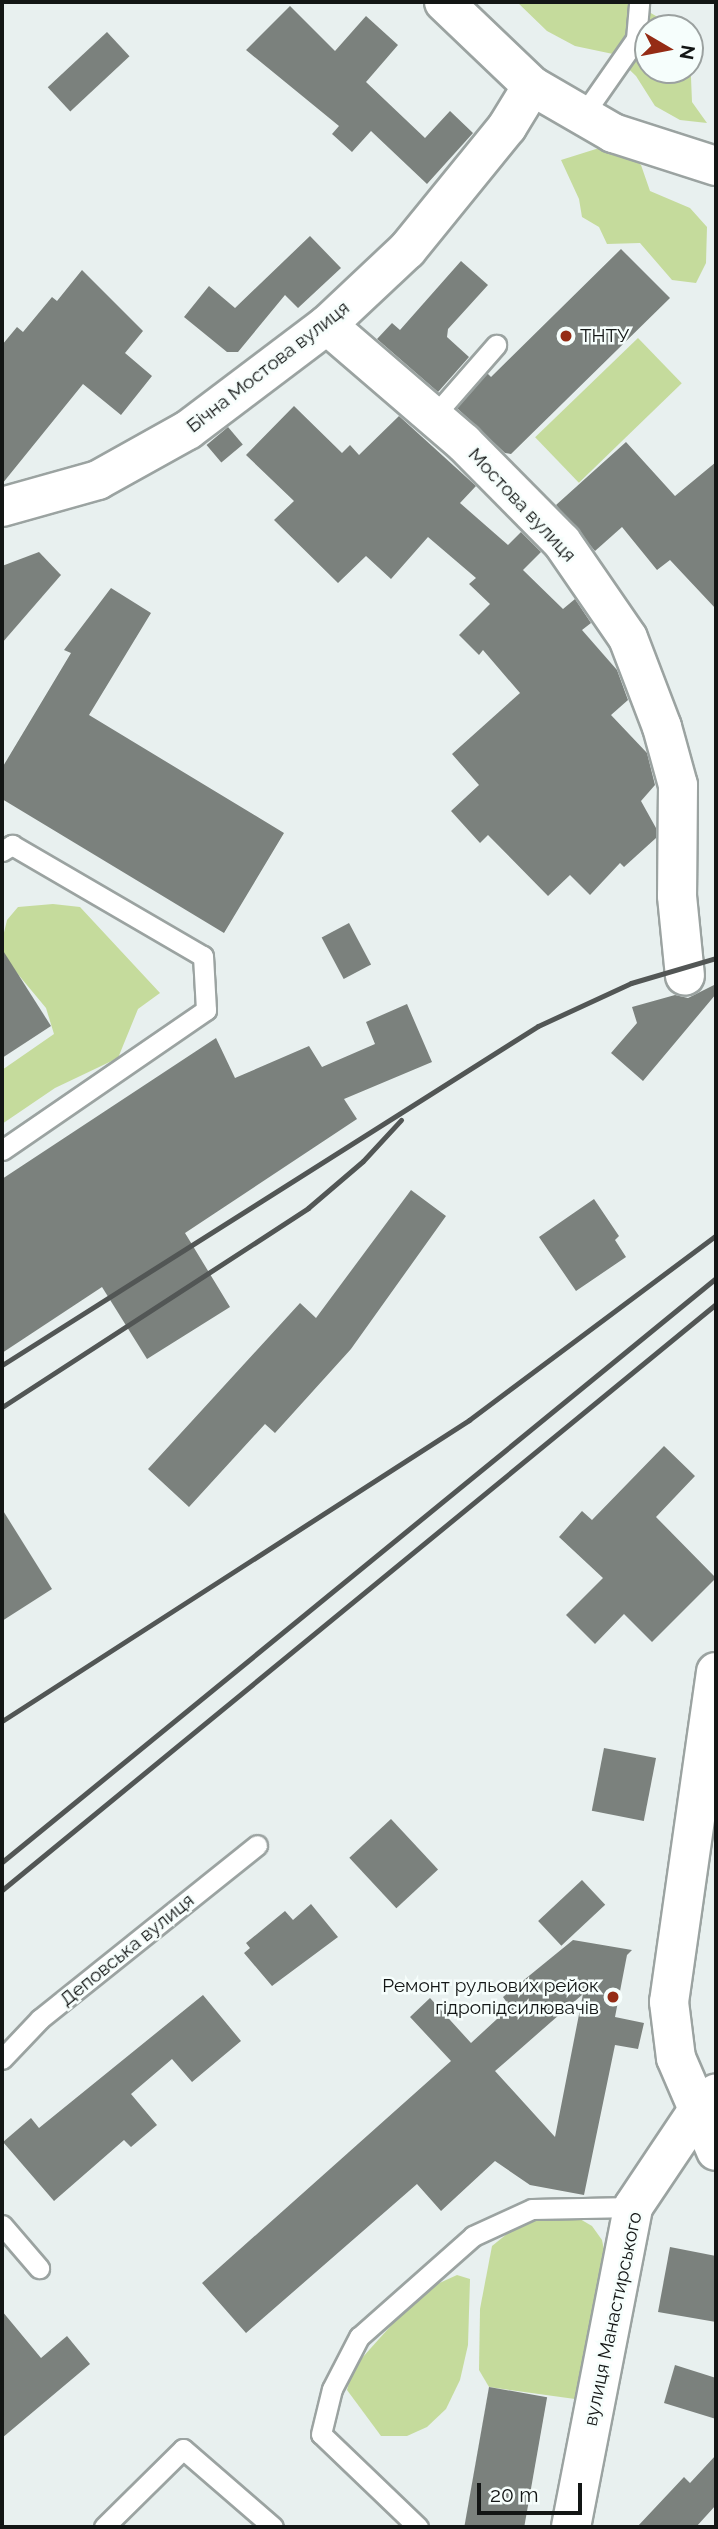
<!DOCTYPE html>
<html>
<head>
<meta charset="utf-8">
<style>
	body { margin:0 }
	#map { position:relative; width:718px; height:2529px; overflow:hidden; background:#e8f0ef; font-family:Raleway,sans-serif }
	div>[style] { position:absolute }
	.green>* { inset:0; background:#c5db9c; transform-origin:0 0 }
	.building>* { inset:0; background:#7b817d; transform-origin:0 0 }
	.roads { filter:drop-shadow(2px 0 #9ba3a1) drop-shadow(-2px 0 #9ba3a1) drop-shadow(0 2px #9ba3a1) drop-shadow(0 -2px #9ba3a1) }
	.lane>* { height:19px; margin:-9.5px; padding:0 9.5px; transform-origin:9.5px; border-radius:9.5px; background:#fff }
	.street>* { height:38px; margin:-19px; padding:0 19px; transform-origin:19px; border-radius:19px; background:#fff }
	.secondary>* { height:38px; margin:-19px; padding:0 19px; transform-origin:19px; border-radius:19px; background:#fff }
	.rail>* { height:5px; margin:-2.5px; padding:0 2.5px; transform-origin:2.5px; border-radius:2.5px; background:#525655 }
	.dots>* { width:19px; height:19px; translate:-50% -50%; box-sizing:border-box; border:4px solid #f6fefc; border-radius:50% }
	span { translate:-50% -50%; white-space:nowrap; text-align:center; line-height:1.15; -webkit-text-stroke:5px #f6fefc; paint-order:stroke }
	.poi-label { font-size:19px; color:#131615 }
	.left { translate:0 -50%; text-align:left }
	.right { translate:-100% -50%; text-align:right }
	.street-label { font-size:19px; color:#131615 }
	.frame { position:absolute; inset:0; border:4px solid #131615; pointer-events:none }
	.north { position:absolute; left:634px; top:14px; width:70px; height:70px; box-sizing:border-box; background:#f6fefc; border:2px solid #9ba1a0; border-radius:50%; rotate:100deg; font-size:19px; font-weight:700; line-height:28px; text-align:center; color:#131615 }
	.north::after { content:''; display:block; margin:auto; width:24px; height:32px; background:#952c15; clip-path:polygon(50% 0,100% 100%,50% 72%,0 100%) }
	.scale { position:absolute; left:477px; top:2483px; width:105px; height:32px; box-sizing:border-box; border:4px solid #131615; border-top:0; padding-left:9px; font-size:21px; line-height:24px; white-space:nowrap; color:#131615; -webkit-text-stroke:5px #f6fefc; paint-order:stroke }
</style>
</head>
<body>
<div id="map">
	<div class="green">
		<div style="clip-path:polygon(517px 2px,632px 2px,661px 19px,669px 28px,648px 28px,648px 70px,690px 70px,690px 53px,692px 102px,707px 123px,680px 120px,655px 106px,636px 76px,613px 54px,575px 46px,547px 31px)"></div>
		<div style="clip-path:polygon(619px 148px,641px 165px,650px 191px,690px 208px,707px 227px,706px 263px,696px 283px,672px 280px,640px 243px,607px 244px,599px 227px,582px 217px,579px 199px,561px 160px,596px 149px)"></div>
		<div style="left:638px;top:338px;width:63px;height:143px;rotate:46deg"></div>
		<div style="clip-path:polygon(53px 904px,80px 907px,160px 993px,138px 1009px,118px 1058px,55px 1088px,2px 1124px,2px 1070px,54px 1034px,46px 1008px,2px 955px,2px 941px,7px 920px,18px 907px)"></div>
		<div style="clip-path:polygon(561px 2208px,592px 2226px,602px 2240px,606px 2259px,581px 2391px,575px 2399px,489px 2387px,479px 2370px,480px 2309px,492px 2246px,512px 2230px)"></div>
		<div style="clip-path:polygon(457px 2275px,470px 2279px,468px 2345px,460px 2380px,446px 2409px,427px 2427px,407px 2436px,381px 2436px,347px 2390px,353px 2368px,422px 2291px)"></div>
	</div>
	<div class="building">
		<div style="clip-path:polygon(290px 6px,335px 51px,366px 16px,398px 45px,366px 82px,425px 138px,450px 111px,473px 133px,427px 184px,371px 131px,352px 152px,332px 134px,339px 126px,246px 50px)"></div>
		<div style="left:107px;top:32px;width:33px;height:81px;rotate:47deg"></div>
		<div style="clip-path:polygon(310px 236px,341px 268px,298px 308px,285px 295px,238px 352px,227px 352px,184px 317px,209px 286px,235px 308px)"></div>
		<div style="clip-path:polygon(621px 249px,670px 298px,511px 454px,505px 453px,457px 408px,487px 373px,491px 377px)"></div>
		<div style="clip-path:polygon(461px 261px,488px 285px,448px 329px,447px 337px,469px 357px,438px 392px,377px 339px,392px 323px,400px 330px)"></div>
		<div style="clip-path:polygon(82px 270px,143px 331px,125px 353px,152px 376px,121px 415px,83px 384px,2px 484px,2px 345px,17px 327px,23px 332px,52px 297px,57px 301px)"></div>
		<div style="clip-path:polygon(294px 406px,342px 453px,350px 445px,359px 455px,399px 416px,476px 486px,460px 503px,508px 545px,521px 532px,541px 552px,523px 570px,563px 609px,575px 599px,591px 623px,582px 630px,617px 670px,628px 700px,611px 715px,647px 753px,655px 785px,641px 801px,656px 828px,656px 838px,624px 867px,620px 863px,590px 895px,570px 875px,548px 896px,488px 835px,480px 843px,451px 811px,479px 785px,452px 754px,520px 693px,483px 650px,479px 655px,459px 635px,490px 604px,469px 584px,476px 578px,428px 537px,391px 579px,366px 556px,338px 583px,274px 520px,294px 501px,246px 455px)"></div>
		<div style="left:228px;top:427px;width:23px;height:28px;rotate:50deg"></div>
		<div style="clip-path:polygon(626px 442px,675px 496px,716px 462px,716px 609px,670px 560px,657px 570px,622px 527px,595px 551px,556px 505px)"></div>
		<div style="clip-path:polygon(39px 552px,61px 575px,2px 643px,2px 566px)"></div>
		<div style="clip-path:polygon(111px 588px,151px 613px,89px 715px,284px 833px,224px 933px,2px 799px,2px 768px,71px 653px,64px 650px)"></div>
		<div style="left:349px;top:923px;width:47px;height:31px;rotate:62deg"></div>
		<div style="clip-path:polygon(2px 949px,51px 1026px,2px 1058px)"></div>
		<div style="clip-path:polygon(716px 984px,716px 994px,643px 1081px,611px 1053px,637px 1023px,632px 1007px,675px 995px,688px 998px)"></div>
		<div style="clip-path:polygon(407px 1004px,432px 1062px,344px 1099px,357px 1119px,185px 1233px,230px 1307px,147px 1359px,102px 1287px,2px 1353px,2px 1179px,216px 1038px,235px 1078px,309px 1046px,322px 1067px,375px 1044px,366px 1022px)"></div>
		<div style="clip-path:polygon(411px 1190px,446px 1216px,351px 1349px,275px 1433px,265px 1424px,189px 1507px,148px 1469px,300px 1303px,316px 1318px)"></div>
		<div style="clip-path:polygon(594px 1199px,619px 1236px,615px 1240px,626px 1257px,576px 1291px,539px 1237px)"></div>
		<div style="clip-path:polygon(664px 1446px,695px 1476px,656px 1517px,716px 1578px,652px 1642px,624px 1614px,595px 1644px,566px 1615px,603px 1578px,559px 1537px,582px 1511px,592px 1520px)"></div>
		<div style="clip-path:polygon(2px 1509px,52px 1589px,2px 1621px)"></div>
		<div style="left:604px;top:1748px;width:53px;height:64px;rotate:11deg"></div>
		<div style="left:391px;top:1819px;width:69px;height:57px;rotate:47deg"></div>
		<div style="left:582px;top:1880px;width:34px;height:60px;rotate:47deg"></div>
		<div style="clip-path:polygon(311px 1904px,338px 1937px,272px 1986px,244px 1953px,250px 1948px,246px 1943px,285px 1911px,293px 1920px)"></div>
		<div style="clip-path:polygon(evenodd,573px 1940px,632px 1950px,627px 1955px,615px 2017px,644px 2023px,638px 2049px,615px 2045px,584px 2195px,530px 2185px,495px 2161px,441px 2211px,417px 2184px,246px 2333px,202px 2283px,451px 2061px,410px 2017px,430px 1998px,471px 2043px,510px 2007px,503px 1997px,573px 1940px,583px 1994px,555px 2137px,495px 2071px,583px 1994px)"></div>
		<div style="clip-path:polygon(203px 1995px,241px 2041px,192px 2082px,172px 2059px,131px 2094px,157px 2125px,131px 2147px,124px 2140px,54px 2201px,3px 2142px,31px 2118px,39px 2128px)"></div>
		<div style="clip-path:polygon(670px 2247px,716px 2256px,716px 2322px,658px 2312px)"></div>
		<div style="clip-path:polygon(2px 2311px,41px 2358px,67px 2336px,90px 2364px,2px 2438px)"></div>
		<div style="clip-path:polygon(675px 2365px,716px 2378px,716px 2419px,664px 2403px)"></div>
		<div style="left:489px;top:2387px;width:59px;height:142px;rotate:10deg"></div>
		<div style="clip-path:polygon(716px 2455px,716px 2505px,696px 2527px,637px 2527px,684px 2477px,690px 2483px)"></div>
	</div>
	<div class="roads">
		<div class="lane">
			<div style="left:583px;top:115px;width:93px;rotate:-55.1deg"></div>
			<div style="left:636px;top:39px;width:37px;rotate:-85deg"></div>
			<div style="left:433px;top:417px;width:96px;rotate:-48.8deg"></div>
			<div style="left:2px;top:851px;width:12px;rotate:-31deg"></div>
			<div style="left:12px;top:845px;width:221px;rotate:30.2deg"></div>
			<div style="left:203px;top:956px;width:54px;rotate:86.8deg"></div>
			<div style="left:206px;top:1010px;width:247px;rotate:145.5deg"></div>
			<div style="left:2px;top:2059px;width:55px;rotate:-46.5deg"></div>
			<div style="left:40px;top:2019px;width:278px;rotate:-38.7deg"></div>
			<div style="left:2px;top:2225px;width:57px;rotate:49.3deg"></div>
			<div style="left:104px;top:2527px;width:111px;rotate:-44.6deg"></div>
			<div style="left:183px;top:2449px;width:119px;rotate:40.9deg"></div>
			<div style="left:418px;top:2527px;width:134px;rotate:-136.2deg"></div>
			<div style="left:321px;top:2434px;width:46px;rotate:-76.3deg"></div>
			<div style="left:332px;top:2389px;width:59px;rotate:-62.6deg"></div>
			<div style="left:359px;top:2337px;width:152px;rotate:-41.5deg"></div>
			<div style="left:473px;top:2236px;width:65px;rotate:-24.6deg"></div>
			<div style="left:532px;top:2209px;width:101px;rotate:-1.1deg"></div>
		</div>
		<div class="street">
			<div style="left:327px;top:325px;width:181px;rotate:40.7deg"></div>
			<div style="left:464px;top:443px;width:139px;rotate:45.3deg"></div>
			<div style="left:562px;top:542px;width:116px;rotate:55.5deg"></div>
			<div style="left:628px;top:638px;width:95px;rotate:69.1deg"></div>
			<div style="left:662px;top:727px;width:60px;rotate:74.6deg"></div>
			<div style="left:678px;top:785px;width:111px;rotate:90.5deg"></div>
			<div style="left:677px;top:896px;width:80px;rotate:84.3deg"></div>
			<div style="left:2px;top:507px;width:100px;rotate:-15.7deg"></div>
			<div style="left:98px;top:480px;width:103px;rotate:-29.1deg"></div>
			<div style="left:188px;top:430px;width:174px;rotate:-37.1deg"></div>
			<div style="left:327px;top:325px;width:110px;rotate:-43.2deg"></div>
			<div style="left:407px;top:250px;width:159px;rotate:-50.9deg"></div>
			<div style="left:507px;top:127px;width:48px;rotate:-58.6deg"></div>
			<div style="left:716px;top:1672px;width:333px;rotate:98.1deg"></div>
			<div style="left:669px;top:2002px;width:56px;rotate:82.9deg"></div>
			<div style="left:676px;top:2058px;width:101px;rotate:66.7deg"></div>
		</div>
		<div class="secondary">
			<div style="left:444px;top:2px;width:122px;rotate:43.7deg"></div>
			<div style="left:532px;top:86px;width:94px;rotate:30.1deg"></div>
			<div style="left:613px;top:133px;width:108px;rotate:17.8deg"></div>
			<div style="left:571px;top:2527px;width:326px;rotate:-79deg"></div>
			<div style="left:633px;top:2207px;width:113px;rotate:-56.2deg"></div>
			<div style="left:696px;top:2113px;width:28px;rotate:-44deg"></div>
		</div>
	</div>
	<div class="rail">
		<div style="left:2px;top:1365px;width:634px;rotate:-32.31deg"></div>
		<div style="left:538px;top:1026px;width:102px;rotate:-24.8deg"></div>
		<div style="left:631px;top:983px;width:89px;rotate:-16.4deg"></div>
		<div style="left:2px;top:1407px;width:365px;rotate:-33deg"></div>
		<div style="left:308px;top:1208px;width:72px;rotate:-40.5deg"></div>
		<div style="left:363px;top:1161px;width:56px;rotate:-47.2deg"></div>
		<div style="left:2px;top:1721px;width:556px;rotate:-32.8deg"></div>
		<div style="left:469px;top:1420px;width:309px;rotate:-36.8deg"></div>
		<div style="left:2px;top:1862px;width:922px;rotate:-39.28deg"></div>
		<div style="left:2px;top:1890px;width:924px;rotate:-39.38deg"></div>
	</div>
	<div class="dots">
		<div style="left:566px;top:336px;background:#952c15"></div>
		<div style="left:613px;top:1997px;background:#952c15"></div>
	</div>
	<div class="poi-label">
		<span class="left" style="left:580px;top:336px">ТНТУ</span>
		<span class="right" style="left:599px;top:1997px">Ремонт рульових рейок<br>гідропідсилювачів</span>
	</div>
	<div class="street-label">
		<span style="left:268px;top:367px;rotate:-38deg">Бічна Мостова вулиця</span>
		<span style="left:522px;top:505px;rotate:47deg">Мостова вулиця</span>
		<span style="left:127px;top:1950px;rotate:-39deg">Деповська вулиця</span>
		<span style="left:613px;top:2319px;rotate:-78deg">вулиця Манастирського</span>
	</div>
	<div class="frame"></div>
	<div class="north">N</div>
	<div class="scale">20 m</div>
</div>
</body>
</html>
